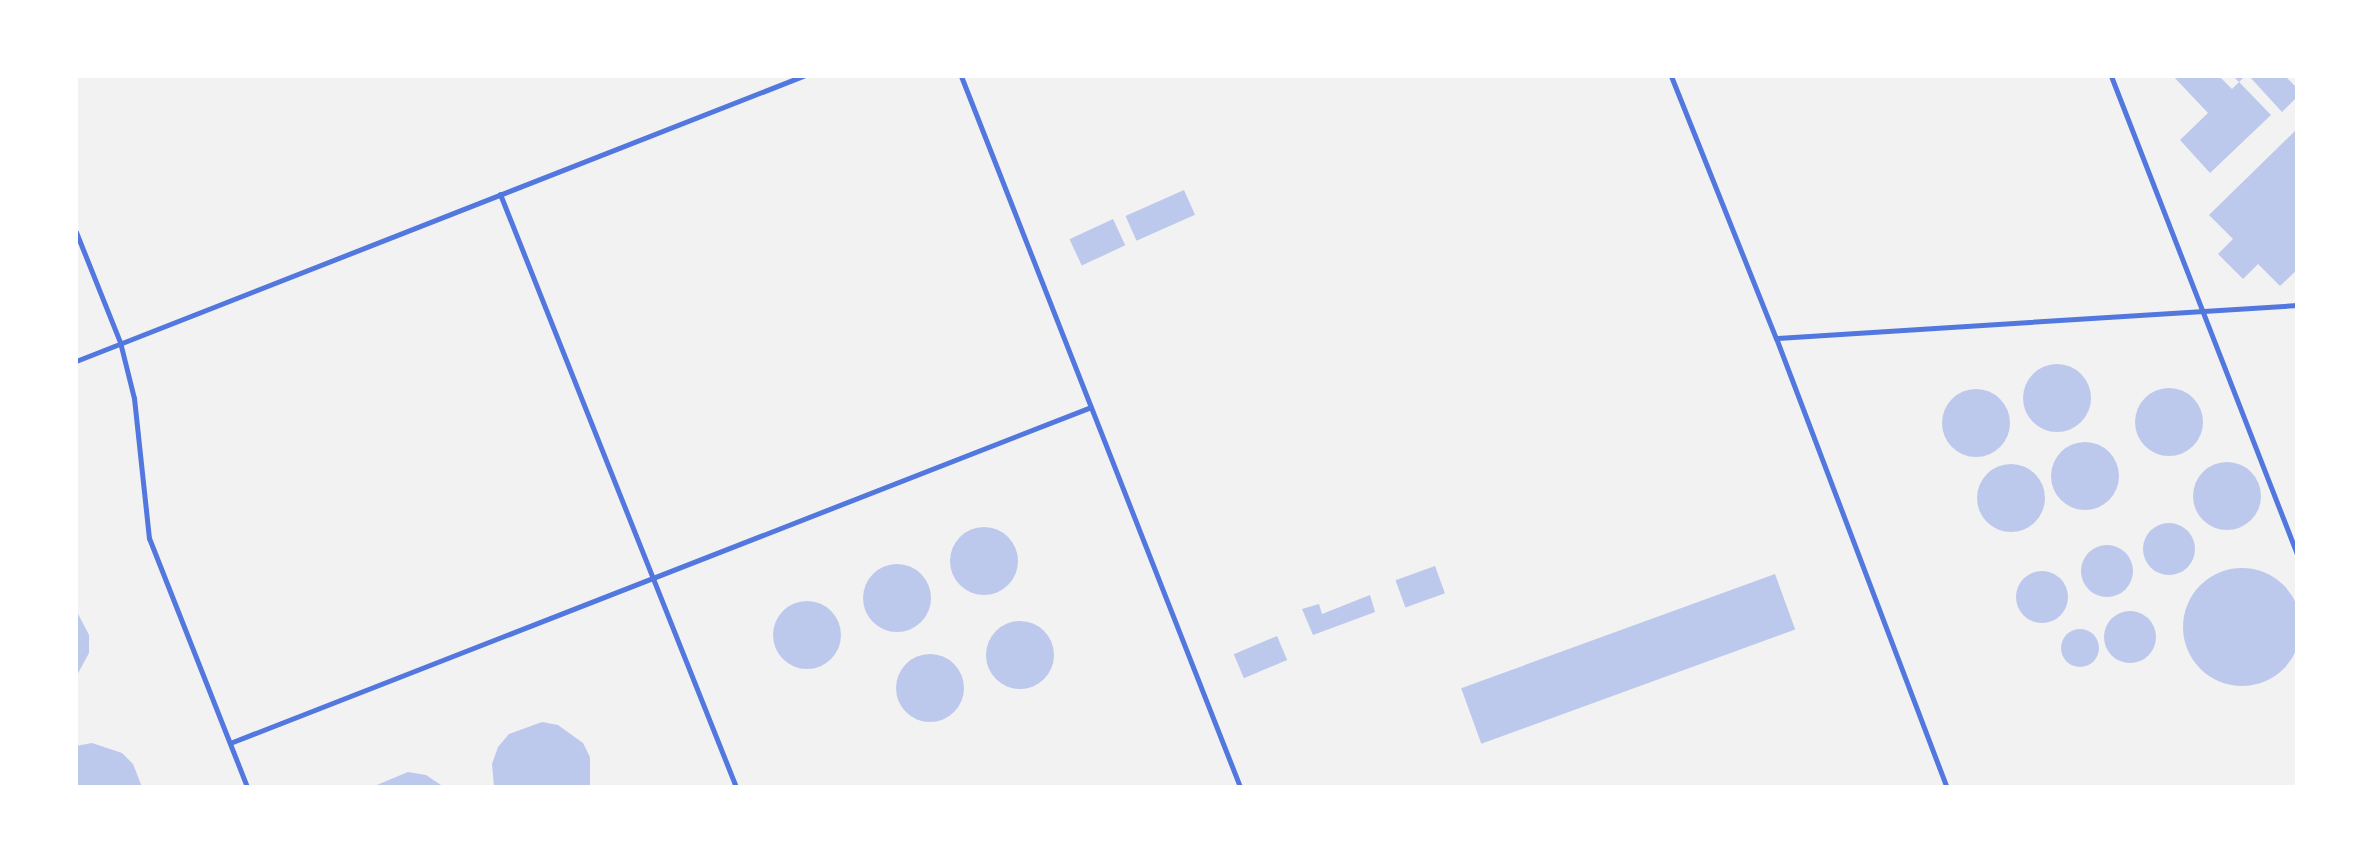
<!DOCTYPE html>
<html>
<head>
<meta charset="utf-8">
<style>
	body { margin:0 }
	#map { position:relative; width:2373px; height:863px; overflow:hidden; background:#f2f2f2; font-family:"PT Sans Narrow",sans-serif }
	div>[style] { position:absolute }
	.building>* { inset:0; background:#bdc9ec; transform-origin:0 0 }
	.round { border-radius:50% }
	.service>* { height:5px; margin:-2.5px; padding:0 2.5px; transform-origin:2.5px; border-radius:2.5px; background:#5277de }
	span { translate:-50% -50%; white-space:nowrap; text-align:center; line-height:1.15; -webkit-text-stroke:6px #fff; paint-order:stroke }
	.frame { position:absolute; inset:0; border:78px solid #fff; pointer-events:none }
</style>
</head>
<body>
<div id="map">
	<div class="building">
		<div style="clip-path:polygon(2173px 76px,2219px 76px,2232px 89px,2239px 82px,2233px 76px,2245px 76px,2239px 82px,2271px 115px,2210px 173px,2180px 140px,2208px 113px)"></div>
		<div style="clip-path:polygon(2249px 76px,2285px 76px,2297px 88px,2297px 97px,2282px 112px)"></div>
		<div style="clip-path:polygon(2297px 129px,2297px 270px,2280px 286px,2258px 264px,2243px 279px,2218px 254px,2233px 239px,2209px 215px)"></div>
		<div style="left:1184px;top:190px;width:27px;height:64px;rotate:66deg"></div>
		<div style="left:1113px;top:219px;width:29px;height:48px;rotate:65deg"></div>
		<div class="round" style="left:2023px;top:364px;width:68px;height:68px"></div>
		<div class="round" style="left:2135px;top:388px;width:68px;height:68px"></div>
		<div class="round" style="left:1942px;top:389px;width:68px;height:68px"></div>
		<div class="round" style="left:2051px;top:442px;width:68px;height:68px"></div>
		<div class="round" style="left:2193px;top:462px;width:68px;height:68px"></div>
		<div class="round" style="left:1977px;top:464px;width:68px;height:68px"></div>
		<div class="round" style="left:2143px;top:523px;width:52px;height:52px"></div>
		<div class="round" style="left:950px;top:527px;width:68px;height:68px"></div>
		<div class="round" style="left:2081px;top:545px;width:52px;height:52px"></div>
		<div class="round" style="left:863px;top:564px;width:68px;height:68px"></div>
		<div style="left:1435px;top:566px;width:29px;height:42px;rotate:70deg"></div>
		<div class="round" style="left:2183px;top:568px;width:118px;height:118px"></div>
		<div class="round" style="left:2016px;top:571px;width:52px;height:52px"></div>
		<div style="left:1775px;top:574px;width:59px;height:334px;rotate:70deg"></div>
		<div style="clip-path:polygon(1370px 595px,1375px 612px,1313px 635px,1302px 609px,1319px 604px,1322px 614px)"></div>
		<div class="round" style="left:773px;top:601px;width:68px;height:68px"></div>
		<div style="clip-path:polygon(76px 610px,89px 635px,89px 653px,76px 677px)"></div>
		<div class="round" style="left:2104px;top:611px;width:52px;height:52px"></div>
		<div class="round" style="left:986px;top:621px;width:68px;height:68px"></div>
		<div class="round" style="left:2061px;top:629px;width:38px;height:38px"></div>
		<div style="left:1277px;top:636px;width:26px;height:47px;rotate:67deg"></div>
		<div class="round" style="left:896px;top:654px;width:68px;height:68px"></div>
		<div style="clip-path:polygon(542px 722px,558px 725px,583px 743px,590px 757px,590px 787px,494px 787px,492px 764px,498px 747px,509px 734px)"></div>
		<div style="clip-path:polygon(92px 743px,122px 753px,133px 764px,142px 787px,76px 787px,76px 746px)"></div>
		<div style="clip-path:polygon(408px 772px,426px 775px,444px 787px,372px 787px)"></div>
	</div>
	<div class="service">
		<div style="left:961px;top:76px;width:764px;rotate:68.57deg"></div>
		<div style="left:1671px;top:76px;width:282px;rotate:68.2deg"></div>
		<div style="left:1776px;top:338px;width:522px;rotate:-3.62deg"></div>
		<div style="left:2111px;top:76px;width:513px;rotate:68.74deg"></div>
		<div style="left:500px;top:194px;width:638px;rotate:68.3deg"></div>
		<div style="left:76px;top:232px;width:118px;rotate:68.2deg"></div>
		<div style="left:120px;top:342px;width:58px;rotate:76deg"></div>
		<div style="left:134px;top:398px;width:141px;rotate:83.9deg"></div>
		<div style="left:149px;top:538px;width:268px;rotate:68.5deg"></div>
		<div style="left:1776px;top:338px;width:480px;rotate:69.2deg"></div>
		<div style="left:76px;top:361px;width:781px;rotate:-21.41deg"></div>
		<div style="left:230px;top:743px;width:924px;rotate:-21.32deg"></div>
	</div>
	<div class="frame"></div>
</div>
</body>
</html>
